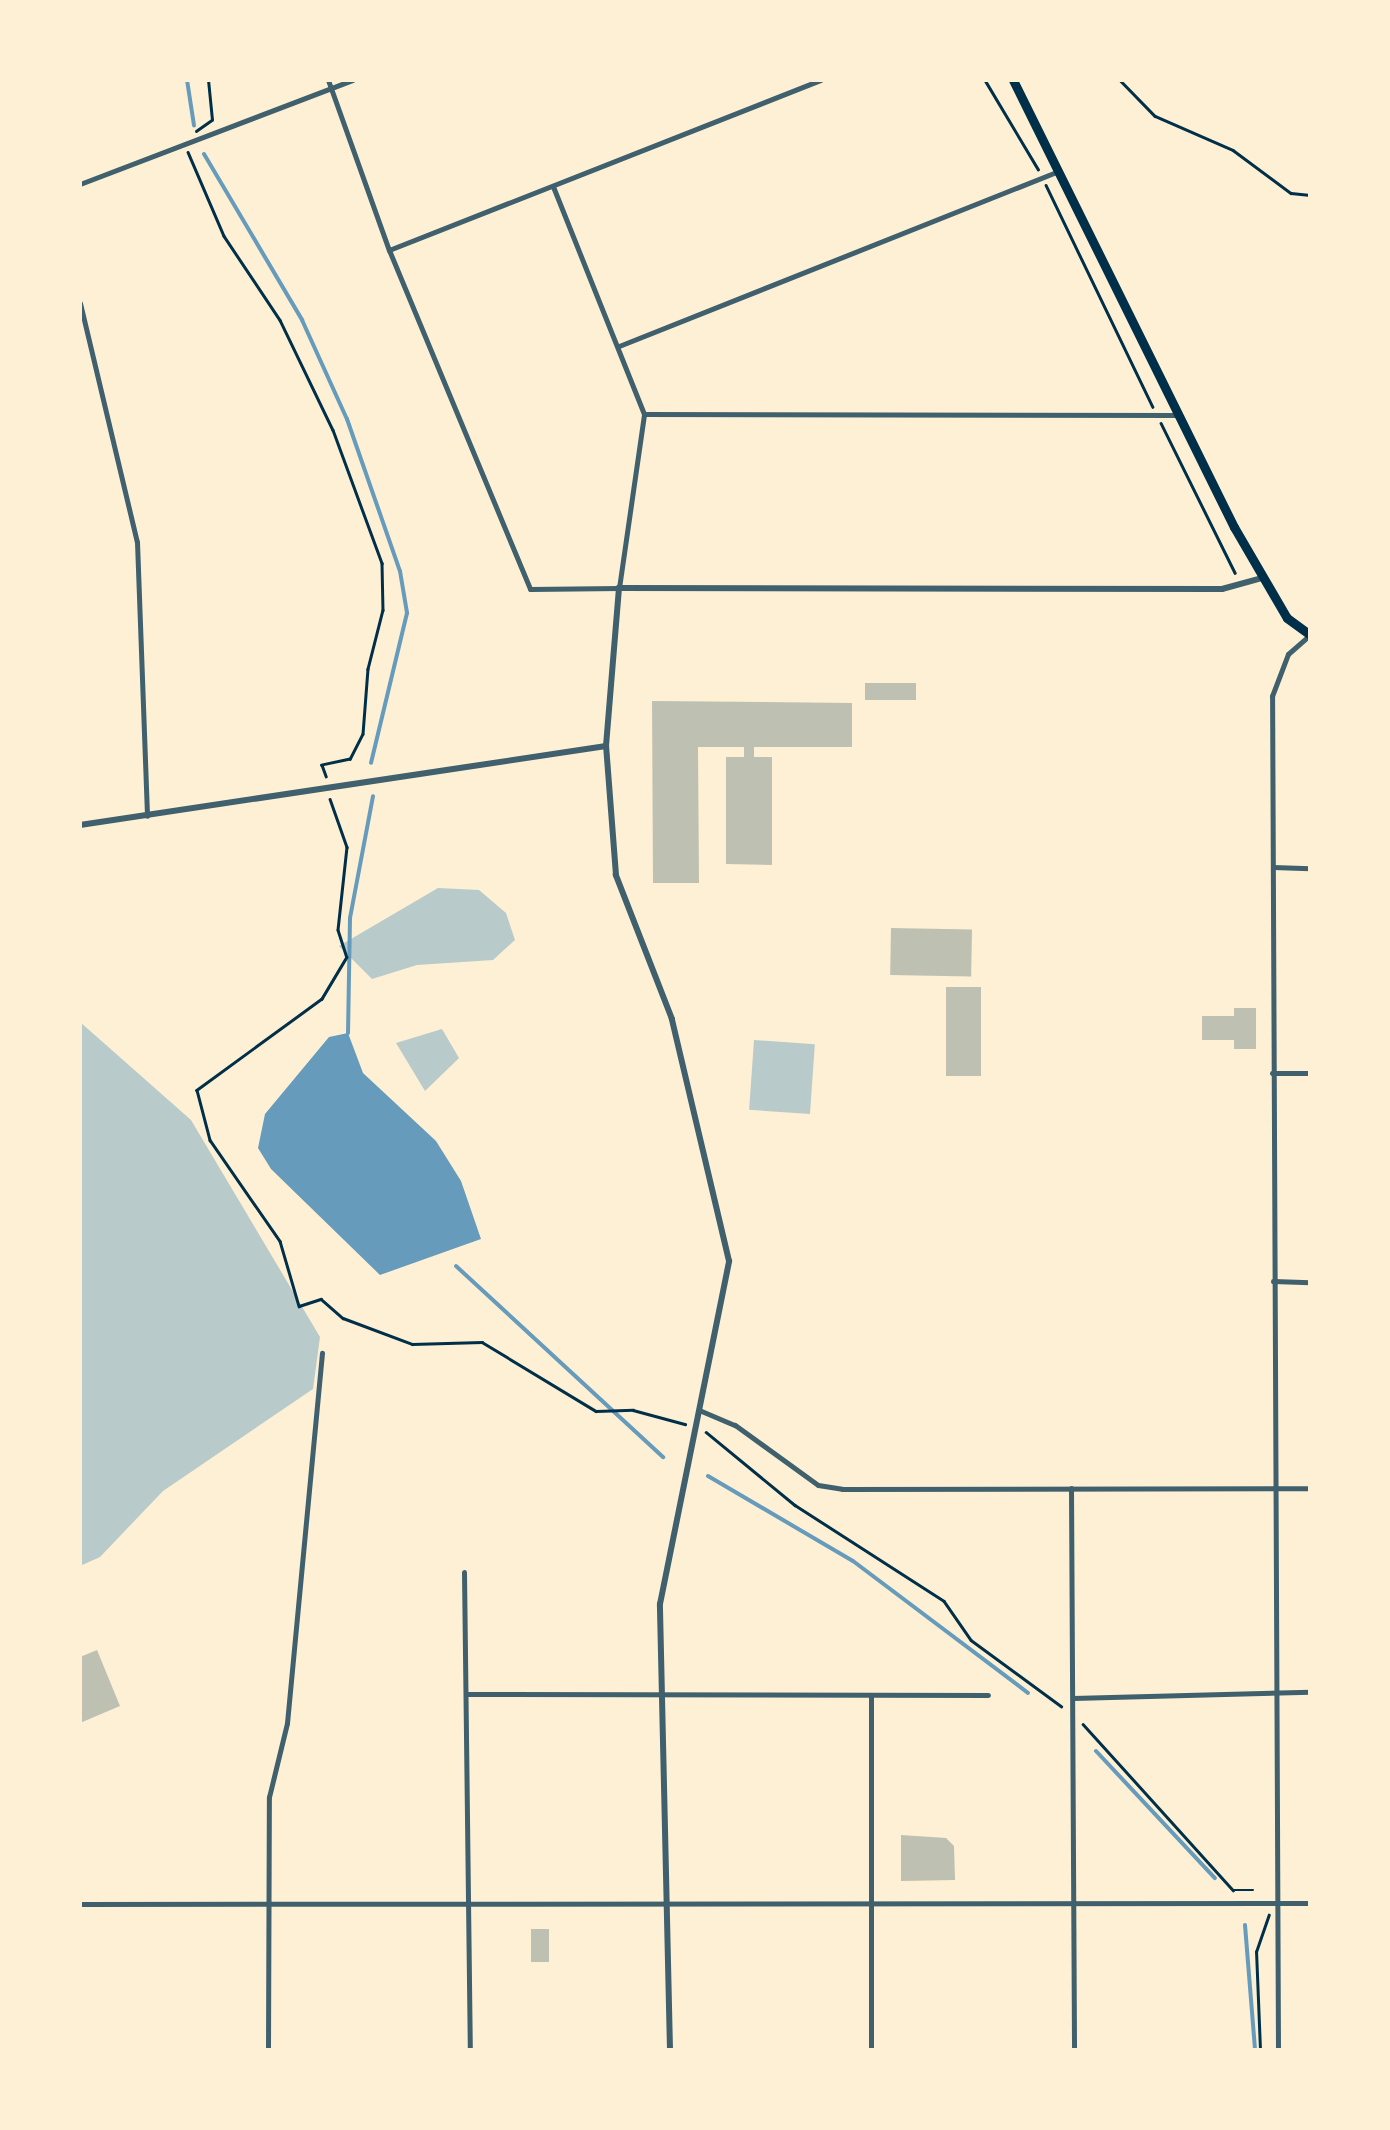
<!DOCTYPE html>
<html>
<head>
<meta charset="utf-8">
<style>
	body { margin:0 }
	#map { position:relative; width:1390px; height:2130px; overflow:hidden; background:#fdf0d5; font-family:Barlow,sans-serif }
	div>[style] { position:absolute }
	.green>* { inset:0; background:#b9caca; transform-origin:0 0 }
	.water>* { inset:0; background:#669bbc }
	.stream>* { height:4px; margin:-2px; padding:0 2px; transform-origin:2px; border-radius:2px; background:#669bbc }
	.building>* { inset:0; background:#bec0b2; transform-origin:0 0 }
	.path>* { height:2.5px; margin:-1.25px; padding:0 1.25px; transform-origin:1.25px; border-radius:1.25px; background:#003049 }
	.minor>* { height:5px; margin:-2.5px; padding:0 2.5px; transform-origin:2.5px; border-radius:2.5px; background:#3f606c }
	.tertiary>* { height:6px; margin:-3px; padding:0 3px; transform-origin:3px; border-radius:3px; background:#3f606c }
	.primary>* { height:9px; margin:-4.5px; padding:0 4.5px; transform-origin:4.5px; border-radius:4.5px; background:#003049 }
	span { translate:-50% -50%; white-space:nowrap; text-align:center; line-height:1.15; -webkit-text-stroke:10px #fdf0d5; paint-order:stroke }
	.frame { position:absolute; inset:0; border:82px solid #fdf0d5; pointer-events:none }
</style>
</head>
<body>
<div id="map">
	<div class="green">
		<div style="clip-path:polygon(438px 888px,479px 890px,506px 913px,515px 940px,493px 960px,417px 965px,372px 979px,339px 946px)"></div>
		<div style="clip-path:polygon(80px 1022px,191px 1120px,320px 1337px,313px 1389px,163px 1491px,100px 1557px,80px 1566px)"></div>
		<div style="clip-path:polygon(442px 1029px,459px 1058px,425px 1091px,396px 1043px)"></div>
		<div style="left:754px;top:1040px;width:61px;height:70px;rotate:4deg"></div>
	</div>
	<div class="water">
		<div style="clip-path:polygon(348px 1033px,363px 1073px,436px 1141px,461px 1181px,481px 1239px,380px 1275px,271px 1169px,258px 1148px,265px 1114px,329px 1037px)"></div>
	</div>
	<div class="stream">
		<div style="left:187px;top:80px;width:46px;rotate:81.2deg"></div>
		<div style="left:204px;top:154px;width:193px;rotate:59.4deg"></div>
		<div style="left:302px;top:320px;width:109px;rotate:65.6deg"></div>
		<div style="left:347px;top:419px;width:161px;rotate:70.8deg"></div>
		<div style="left:400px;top:571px;width:43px;rotate:80.5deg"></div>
		<div style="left:407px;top:613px;width:154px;rotate:103.5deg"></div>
		<div style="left:348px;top:1033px;width:115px;rotate:-89deg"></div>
		<div style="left:350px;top:918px;width:124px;rotate:-79.3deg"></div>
		<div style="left:456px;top:1266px;width:282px;rotate:42.7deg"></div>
		<div style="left:708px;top:1476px;width:168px;rotate:30.4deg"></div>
		<div style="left:853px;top:1561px;width:219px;rotate:37deg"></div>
		<div style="left:1096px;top:1751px;width:174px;rotate:46.9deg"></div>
		<div style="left:1245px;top:1925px;width:125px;rotate:85.4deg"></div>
	</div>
	<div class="building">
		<div style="left:865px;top:683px;width:51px;height:17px"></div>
		<div style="clip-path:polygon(652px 701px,852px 703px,852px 747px,754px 747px,754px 757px,772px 757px,772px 865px,726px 864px,726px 757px,744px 757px,744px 747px,698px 747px,699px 883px,653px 883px)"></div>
		<div style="left:891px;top:928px;width:81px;height:47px;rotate:1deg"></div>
		<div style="left:946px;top:987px;width:35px;height:89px"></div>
		<div style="clip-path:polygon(1234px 1008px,1256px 1008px,1256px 1049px,1234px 1049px,1234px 1040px,1202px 1040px,1202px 1016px,1234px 1016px)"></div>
		<div style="clip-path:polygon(97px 1650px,120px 1706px,80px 1723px,80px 1657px)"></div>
		<div style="clip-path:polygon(901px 1835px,946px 1838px,954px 1846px,955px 1880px,901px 1881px)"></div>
		<div style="left:531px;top:1929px;width:18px;height:33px"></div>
	</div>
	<div class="path">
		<div style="left:985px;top:80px;width:104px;rotate:59.2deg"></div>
		<div style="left:1120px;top:80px;width:50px;rotate:45.8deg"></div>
		<div style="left:1155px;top:116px;width:85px;rotate:23.6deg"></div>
		<div style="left:1233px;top:150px;width:72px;rotate:36.6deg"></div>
		<div style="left:1291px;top:193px;width:19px;rotate:6deg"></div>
		<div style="left:196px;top:131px;width:19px;rotate:-35deg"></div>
		<div style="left:212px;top:120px;width:40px;rotate:-95.7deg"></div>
		<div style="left:188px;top:152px;width:91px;rotate:66.8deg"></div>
		<div style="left:224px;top:236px;width:101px;rotate:56.3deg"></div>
		<div style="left:280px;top:320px;width:122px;rotate:64.3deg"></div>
		<div style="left:333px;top:430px;width:142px;rotate:69.8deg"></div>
		<div style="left:382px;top:563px;width:47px;rotate:88.8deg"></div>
		<div style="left:383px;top:610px;width:61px;rotate:104.3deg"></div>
		<div style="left:368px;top:669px;width:65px;rotate:94.4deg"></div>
		<div style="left:363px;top:734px;width:28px;rotate:117deg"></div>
		<div style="left:350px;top:759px;width:29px;rotate:168deg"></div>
		<div style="left:322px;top:765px;width:12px;rotate:70deg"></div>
		<div style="left:1046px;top:185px;width:246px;rotate:64.3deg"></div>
		<div style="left:1161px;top:423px;width:167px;rotate:63.7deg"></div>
		<div style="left:330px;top:799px;width:51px;rotate:70.5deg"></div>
		<div style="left:347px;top:847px;width:83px;rotate:96.2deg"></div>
		<div style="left:338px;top:930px;width:28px;rotate:72deg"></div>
		<div style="left:347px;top:957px;width:49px;rotate:120.8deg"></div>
		<div style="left:322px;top:999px;width:155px;rotate:143.9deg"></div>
		<div style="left:197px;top:1090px;width:52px;rotate:75.4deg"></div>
		<div style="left:210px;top:1140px;width:123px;rotate:55.3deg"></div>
		<div style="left:280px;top:1241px;width:68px;rotate:73.7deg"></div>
		<div style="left:299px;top:1306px;width:23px;rotate:-18deg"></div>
		<div style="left:321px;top:1299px;width:29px;rotate:41deg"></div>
		<div style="left:343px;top:1318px;width:74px;rotate:20.6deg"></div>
		<div style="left:412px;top:1344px;width:70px;rotate:-1.6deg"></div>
		<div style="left:482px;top:1342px;width:133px;rotate:31.2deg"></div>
		<div style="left:596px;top:1411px;width:37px;rotate:-2deg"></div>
		<div style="left:633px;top:1410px;width:54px;rotate:15.1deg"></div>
		<div style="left:706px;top:1432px;width:115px;rotate:39.4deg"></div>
		<div style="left:795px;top:1505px;width:177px;rotate:32.8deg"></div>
		<div style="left:944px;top:1601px;width:47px;rotate:55.3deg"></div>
		<div style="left:971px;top:1640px;width:112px;rotate:36.3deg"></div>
		<div style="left:1083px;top:1724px;width:224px;rotate:47.9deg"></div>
		<div style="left:1233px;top:1890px;width:20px"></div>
		<div style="left:1260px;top:2050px;width:98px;rotate:-92.3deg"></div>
		<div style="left:1256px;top:1952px;width:39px;rotate:-71deg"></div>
	</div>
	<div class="minor">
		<div style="left:328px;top:80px;width:181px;rotate:70.3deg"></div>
		<div style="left:389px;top:250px;width:367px;rotate:67.4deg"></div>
		<div style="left:530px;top:589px;width:89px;rotate:-0.6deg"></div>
		<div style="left:619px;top:588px;width:176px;rotate:-81.8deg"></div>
		<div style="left:644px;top:414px;width:245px;rotate:-111.8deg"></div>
		<div style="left:80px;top:184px;width:292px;rotate:-20.9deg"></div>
		<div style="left:389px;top:250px;width:464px;rotate:-21.5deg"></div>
		<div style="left:80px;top:303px;width:246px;rotate:76.6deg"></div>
		<div style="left:137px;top:542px;width:274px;rotate:87.9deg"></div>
		<div style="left:619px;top:346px;width:474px;rotate:-21.7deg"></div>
		<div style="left:644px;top:414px;width:533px;rotate:0.11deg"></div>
		<div style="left:1273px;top:867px;width:37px;rotate:2deg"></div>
		<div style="left:1272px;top:1073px;width:38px"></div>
		<div style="left:1273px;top:1281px;width:37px;rotate:2deg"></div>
		<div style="left:699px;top:1410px;width:39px;rotate:23deg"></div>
		<div style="left:735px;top:1425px;width:102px;rotate:35.9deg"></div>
		<div style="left:818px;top:1485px;width:24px;rotate:9deg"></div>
		<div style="left:842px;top:1489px;width:468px;rotate:-0.1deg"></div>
		<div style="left:1071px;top:1488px;width:562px;rotate:89.69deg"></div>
		<div style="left:464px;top:1572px;width:478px;rotate:89.3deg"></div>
		<div style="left:467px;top:1694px;width:521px;rotate:0.11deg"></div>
		<div style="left:871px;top:1696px;width:354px;rotate:90deg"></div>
		<div style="left:1073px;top:1698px;width:237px;rotate:-1.5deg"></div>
		<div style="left:80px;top:1904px;width:1230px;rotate:-0.05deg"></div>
		<div style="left:268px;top:2050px;width:253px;rotate:-89.8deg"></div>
		<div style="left:269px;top:1797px;width:76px;rotate:-76.3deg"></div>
		<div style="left:287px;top:1723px;width:372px;rotate:-84.6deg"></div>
		<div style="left:1278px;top:2050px;width:1354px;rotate:-90.25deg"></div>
		<div style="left:1272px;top:696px;width:45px;rotate:-69.1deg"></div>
		<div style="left:1288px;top:654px;width:29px;rotate:-41deg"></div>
	</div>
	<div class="tertiary">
		<div style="left:80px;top:825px;width:532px;rotate:-8.54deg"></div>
		<div style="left:670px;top:2050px;width:446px;rotate:-91.3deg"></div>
		<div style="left:660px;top:1604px;width:350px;rotate:-78.6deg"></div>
		<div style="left:729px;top:1261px;width:249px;rotate:-103.3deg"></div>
		<div style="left:672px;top:1019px;width:155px;rotate:-111.3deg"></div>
		<div style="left:616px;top:875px;width:129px;rotate:-94.4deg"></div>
		<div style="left:606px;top:746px;width:159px;rotate:-85.3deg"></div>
		<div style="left:619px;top:588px;width:603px;rotate:0.1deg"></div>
		<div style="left:1222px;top:589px;width:41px;rotate:-15.4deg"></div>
	</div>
	<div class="primary">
		<div style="left:1013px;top:80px;width:499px;rotate:63.7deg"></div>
		<div style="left:1234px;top:527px;width:105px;rotate:59.8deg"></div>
		<div style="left:1287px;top:618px;width:29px;rotate:36deg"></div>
	</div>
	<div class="frame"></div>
</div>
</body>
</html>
